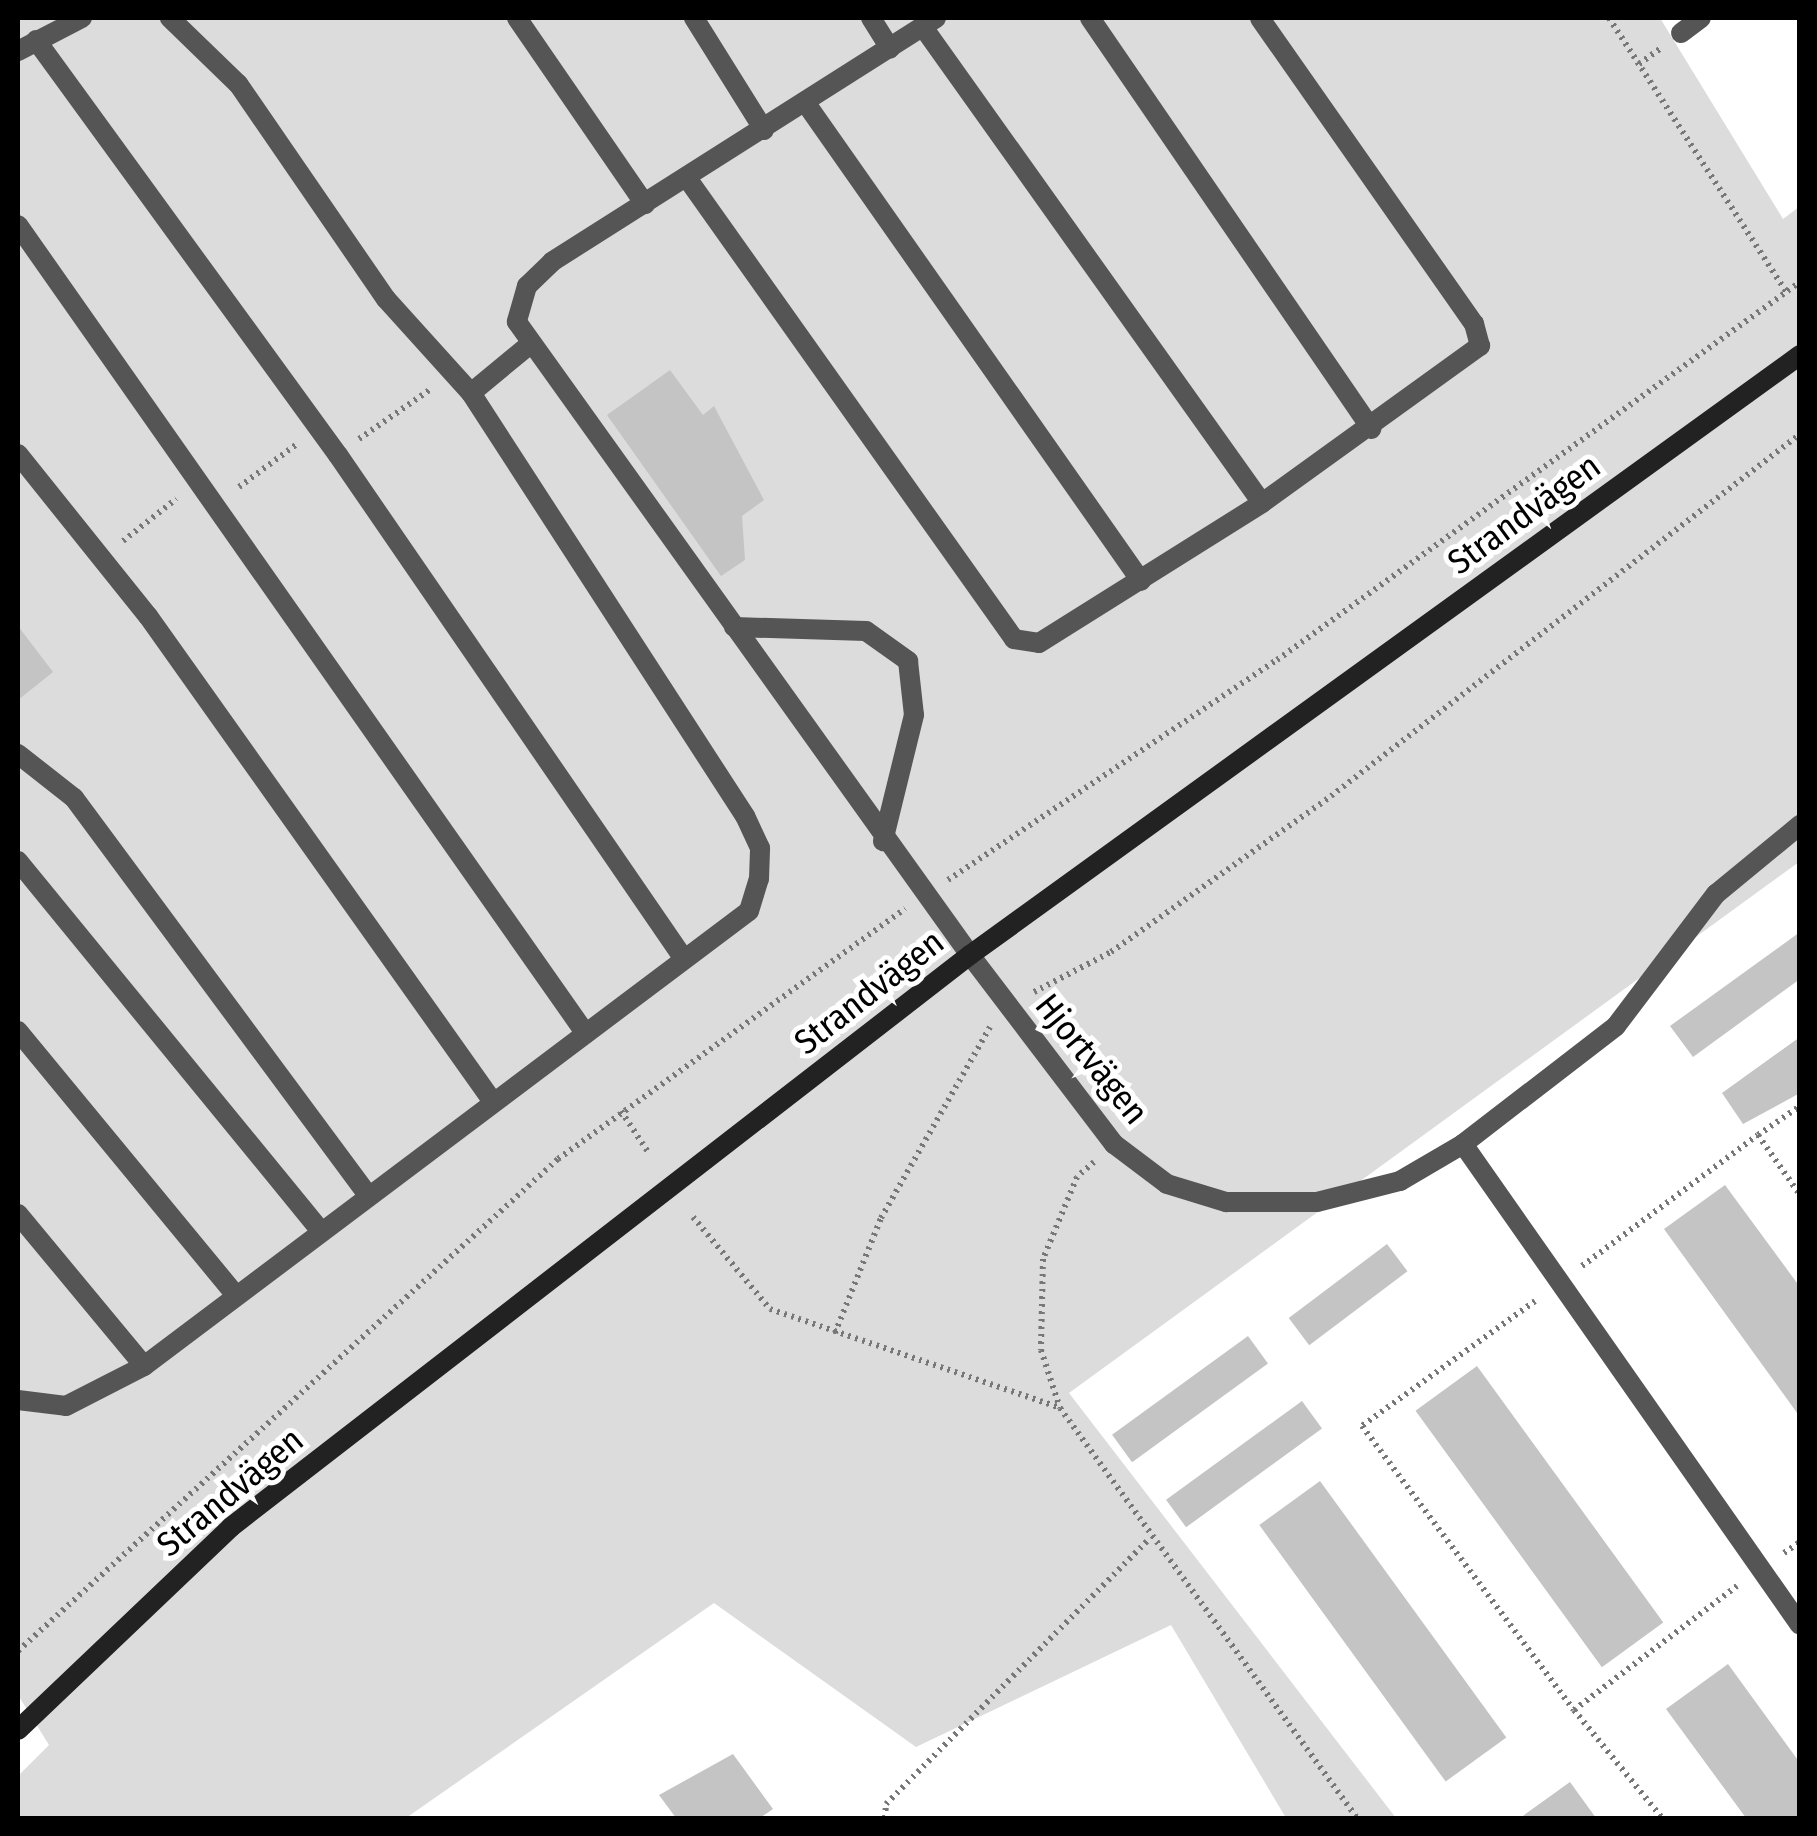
<!DOCTYPE html>
<html>
<head>
<meta charset="utf-8">
<style>
	body { margin:0 }
	#map { position:relative; width:1817px; height:1836px; overflow:hidden; background:#fff; font-family:"Fira Sans Condensed",sans-serif }
	div>[style] { position:absolute }
	.green>* { inset:0; background:#dcdcdc }
	.building>* { inset:0; background:#c4c4c4; transform-origin:0 0 }
	.path>* { height:6px; margin-top:-3px; transform-origin:0; background:repeating-linear-gradient(90deg,#777 0 2.5px,transparent 0 7.5px) }
	.lane>* { height:20px; margin:-10px; padding:0 10px; transform-origin:10px; border-radius:10px; background:#555 }
	.street>* { height:20px; margin:-10px; padding:0 10px; transform-origin:10px; border-radius:10px; background:#555 }
	.secondary>* { height:20px; margin:-10px; padding:0 10px; transform-origin:10px; border-radius:10px; background:#222 }
	span { translate:-50% -50%; white-space:nowrap; text-align:center; line-height:1.15; -webkit-text-stroke:10px #fff; paint-order:stroke }
	.street-label { font-size:35px; color:#000 }
	.frame { position:absolute; inset:0; border:20px solid #000; pointer-events:none }
</style>
</head>
<body>
<div id="map">
	<div class="green">
		<div style="clip-path:polygon(18px 18px,1660px 18px,1783px 219px,1799px 207px,1799px 862px,1069px 1393px,1396px 1818px,1286px 1818px,1171px 1625px,916px 1747px,714px 1603px,406px 1818px,18px 1818px,18px 1776px,49px 1745px,18px 1695px)"></div>
	</div>
	<div class="building">
		<div style="clip-path:polygon(670px 370px,703px 415px,714px 406px,764px 500px,742px 516px,745px 560px,721px 576px,607px 415px)"></div>
		<div style="clip-path:polygon(18px 626px,53px 672px,18px 700px)"></div>
		<div style="clip-path:polygon(1800px 932px,1800px 979px,1693px 1057px,1670px 1026px)"></div>
		<div style="clip-path:polygon(1800px 1037px,1800px 1093px,1743px 1124px,1722px 1093px)"></div>
		<div style="clip-path:polygon(1725px 1185px,1800px 1287px,1800px 1417px,1664px 1229px)"></div>
		<div style="left:1387px;top:1244px;width:34px;height:123px;rotate:53deg"></div>
		<div style="left:1248px;top:1336px;width:34px;height:168px;rotate:54deg"></div>
		<div style="left:1477px;top:1366px;width:317px;height:76px;rotate:54deg"></div>
		<div style="left:1302px;top:1401px;width:34px;height:168px;rotate:54deg"></div>
		<div style="left:1320px;top:1481px;width:317px;height:75px;rotate:54deg"></div>
		<div style="clip-path:polygon(1728px 1664px,1800px 1763px,1800px 1818px,1746px 1818px,1666px 1709px)"></div>
		<div style="clip-path:polygon(733px 1754px,773px 1809px,760px 1818px,676px 1818px,659px 1795px)"></div>
		<div style="clip-path:polygon(1570px 1782px,1596px 1818px,1520px 1818px)"></div>
	</div>
	<div class="path">
		<div style="left:1609px;top:18px;width:326px;rotate:57.1deg"></div>
		<div style="left:1639px;top:64px;width:26px;rotate:-36deg"></div>
		<div style="left:359px;top:439px;width:88px;rotate:-34.8deg"></div>
		<div style="left:239px;top:487px;width:72px;rotate:-36.6deg"></div>
		<div style="left:123px;top:541px;width:68px;rotate:-38.4deg"></div>
		<div style="left:948px;top:880px;width:396px;rotate:-33.8deg"></div>
		<div style="left:1277px;top:660px;width:645px;rotate:-35.86deg"></div>
		<div style="left:1034px;top:992px;width:87px;rotate:-27.5deg"></div>
		<div style="left:1111px;top:952px;width:270px;rotate:-35.3deg"></div>
		<div style="left:1331px;top:796px;width:592px;rotate:-37.66deg"></div>
		<div style="left:621px;top:1111px;width:49px;rotate:56.6deg"></div>
		<div style="left:1758px;top:1135px;width:51px;rotate:-34.6deg"></div>
		<div style="left:1094px;top:1162px;width:23px;rotate:139deg"></div>
		<div style="left:1077px;top:1177px;width:89px;rotate:112.5deg"></div>
		<div style="left:1043px;top:1259px;width:91px;rotate:91.3deg"></div>
		<div style="left:1041px;top:1350px;width:61px;rotate:71.9deg"></div>
		<div style="left:1060px;top:1408px;width:506px;rotate:54.08deg"></div>
		<div style="left:693px;top:1217px;width:120px;rotate:50.1deg"></div>
		<div style="left:770px;top:1309px;width:306px;rotate:18.8deg"></div>
		<div style="left:1582px;top:1266px;width:219px;rotate:-36.7deg"></div>
		<div style="left:1758px;top:1135px;width:73px;rotate:55deg"></div>
		<div style="left:1535px;top:1301px;width:213px;rotate:144.2deg"></div>
		<div style="left:1362px;top:1426px;width:354px;rotate:53.3deg"></div>
		<div style="left:1574px;top:1710px;width:205px;rotate:-37.3deg"></div>
		<div style="left:835px;top:1333px;width:124px;rotate:-68.2deg"></div>
		<div style="left:881px;top:1218px;width:220px;rotate:-60.3deg"></div>
		<div style="left:1784px;top:1553px;width:19px;rotate:-35deg"></div>
		<div style="left:18px;top:1651px;width:731px;rotate:-42.34deg"></div>
		<div style="left:558px;top:1159px;width:428px;rotate:-35.8deg"></div>
		<div style="left:1574px;top:1710px;width:139px;rotate:50.8deg"></div>
		<div style="left:885px;top:1818px;width:14px;rotate:-86deg"></div>
		<div style="left:886px;top:1804px;width:375px;rotate:-45.2deg"></div>
	</div>
	<div class="lane">
		<div style="left:517px;top:18px;width:226px;rotate:55.5deg"></div>
		<div style="left:694px;top:18px;width:132px;rotate:58deg"></div>
		<div style="left:871px;top:18px;width:36px;rotate:58deg"></div>
		<div style="left:936px;top:18px;width:455px;rotate:147.6deg"></div>
		<div style="left:552px;top:262px;width:35px;rotate:136deg"></div>
		<div style="left:527px;top:286px;width:37px;rotate:106deg"></div>
		<div style="left:517px;top:322px;width:778px;rotate:54.41deg"></div>
		<div style="left:1090px;top:18px;width:498px;rotate:55.6deg"></div>
		<div style="left:923px;top:27px;width:584px;rotate:54.54deg"></div>
		<div style="left:36px;top:40px;width:513px;rotate:53.96deg"></div>
		<div style="left:338px;top:455px;width:611px;rotate:55.53deg"></div>
		<div style="left:18px;top:51px;width:72px;rotate:-27.3deg"></div>
		<div style="left:805px;top:102px;width:585px;rotate:54.95deg"></div>
		<div style="left:687px;top:178px;width:565px;rotate:54.65deg"></div>
		<div style="left:1014px;top:639px;width:25px;rotate:9deg"></div>
		<div style="left:1039px;top:643px;width:263px;rotate:-32.1deg"></div>
		<div style="left:1262px;top:503px;width:269px;rotate:-35.8deg"></div>
		<div style="left:1480px;top:346px;width:23px;rotate:-105deg"></div>
		<div style="left:1474px;top:324px;width:373px;rotate:-125deg"></div>
		<div style="left:18px;top:225px;width:988px;rotate:54.93deg"></div>
		<div style="left:471px;top:393px;width:75px;rotate:-39.6deg"></div>
		<div style="left:18px;top:454px;width:208px;rotate:51.3deg"></div>
		<div style="left:148px;top:616px;width:592px;rotate:54.62deg"></div>
		<div style="left:734px;top:627px;width:132px;rotate:1.7deg"></div>
		<div style="left:866px;top:631px;width:52px;rotate:35.5deg"></div>
		<div style="left:908px;top:661px;width:54px;rotate:83.7deg"></div>
		<div style="left:914px;top:715px;width:130px;rotate:103.8deg"></div>
		<div style="left:18px;top:754px;width:71px;rotate:38.2deg"></div>
		<div style="left:74px;top:798px;width:493px;rotate:53.5deg"></div>
		<div style="left:18px;top:861px;width:474px;rotate:50.7deg"></div>
		<div style="left:18px;top:1031px;width:340px;rotate:50.5deg"></div>
		<div style="left:1463px;top:1144px;width:587px;rotate:54.98deg"></div>
		<div style="left:18px;top:1214px;width:197px;rotate:50.3deg"></div>
		<div style="left:18px;top:1400px;width:48px;rotate:7.1deg"></div>
		<div style="left:66px;top:1406px;width:88px;rotate:-27.1deg"></div>
		<div style="left:144px;top:1366px;width:757px;rotate:-36.95deg"></div>
		<div style="left:749px;top:911px;width:34px;rotate:-73deg"></div>
		<div style="left:759px;top:879px;width:31px;rotate:-88deg"></div>
		<div style="left:760px;top:848px;width:35px;rotate:-115deg"></div>
		<div style="left:745px;top:816px;width:504px;rotate:-122.93deg"></div>
		<div style="left:471px;top:393px;width:127px;rotate:-132.1deg"></div>
		<div style="left:386px;top:299px;width:261px;rotate:-124.5deg"></div>
		<div style="left:238px;top:84px;width:95px;rotate:-135.9deg"></div>
	</div>
	<div class="street">
		<div style="left:1681px;top:33px;width:25px;rotate:-37deg"></div>
		<div style="left:970px;top:955px;width:238px;rotate:52.7deg"></div>
		<div style="left:1114px;top:1144px;width:66px;rotate:37deg"></div>
		<div style="left:1167px;top:1184px;width:62px;rotate:17deg"></div>
		<div style="left:1226px;top:1202px;width:91px"></div>
		<div style="left:1317px;top:1202px;width:86px;rotate:-14.2deg"></div>
		<div style="left:1400px;top:1181px;width:73px;rotate:-30.4deg"></div>
		<div style="left:1463px;top:1144px;width:193px;rotate:-37.6deg"></div>
		<div style="left:1616px;top:1026px;width:166px;rotate:-52.9deg"></div>
		<div style="left:1716px;top:894px;width:109px;rotate:-39.4deg"></div>
	</div>
	<div class="secondary">
		<div style="left:18px;top:1730px;width:294px;rotate:-43.6deg"></div>
		<div style="left:231px;top:1527px;width:935px;rotate:-37.74deg"></div>
		<div style="left:970px;top:955px;width:1024px;rotate:-35.86deg"></div>
	</div>
	<div class="street-label">
		<span style="left:1524px;top:514px;rotate:-36deg">Strandvägen</span>
		<span style="left:869px;top:992px;rotate:-38deg">Strandvägen</span>
		<span style="left:1092px;top:1059px;rotate:51deg">Hjortvägen</span>
		<span style="left:230px;top:1492px;rotate:-40deg">Strandvägen</span>
	</div>
	<div class="frame"></div>
</div>
</body>
</html>
